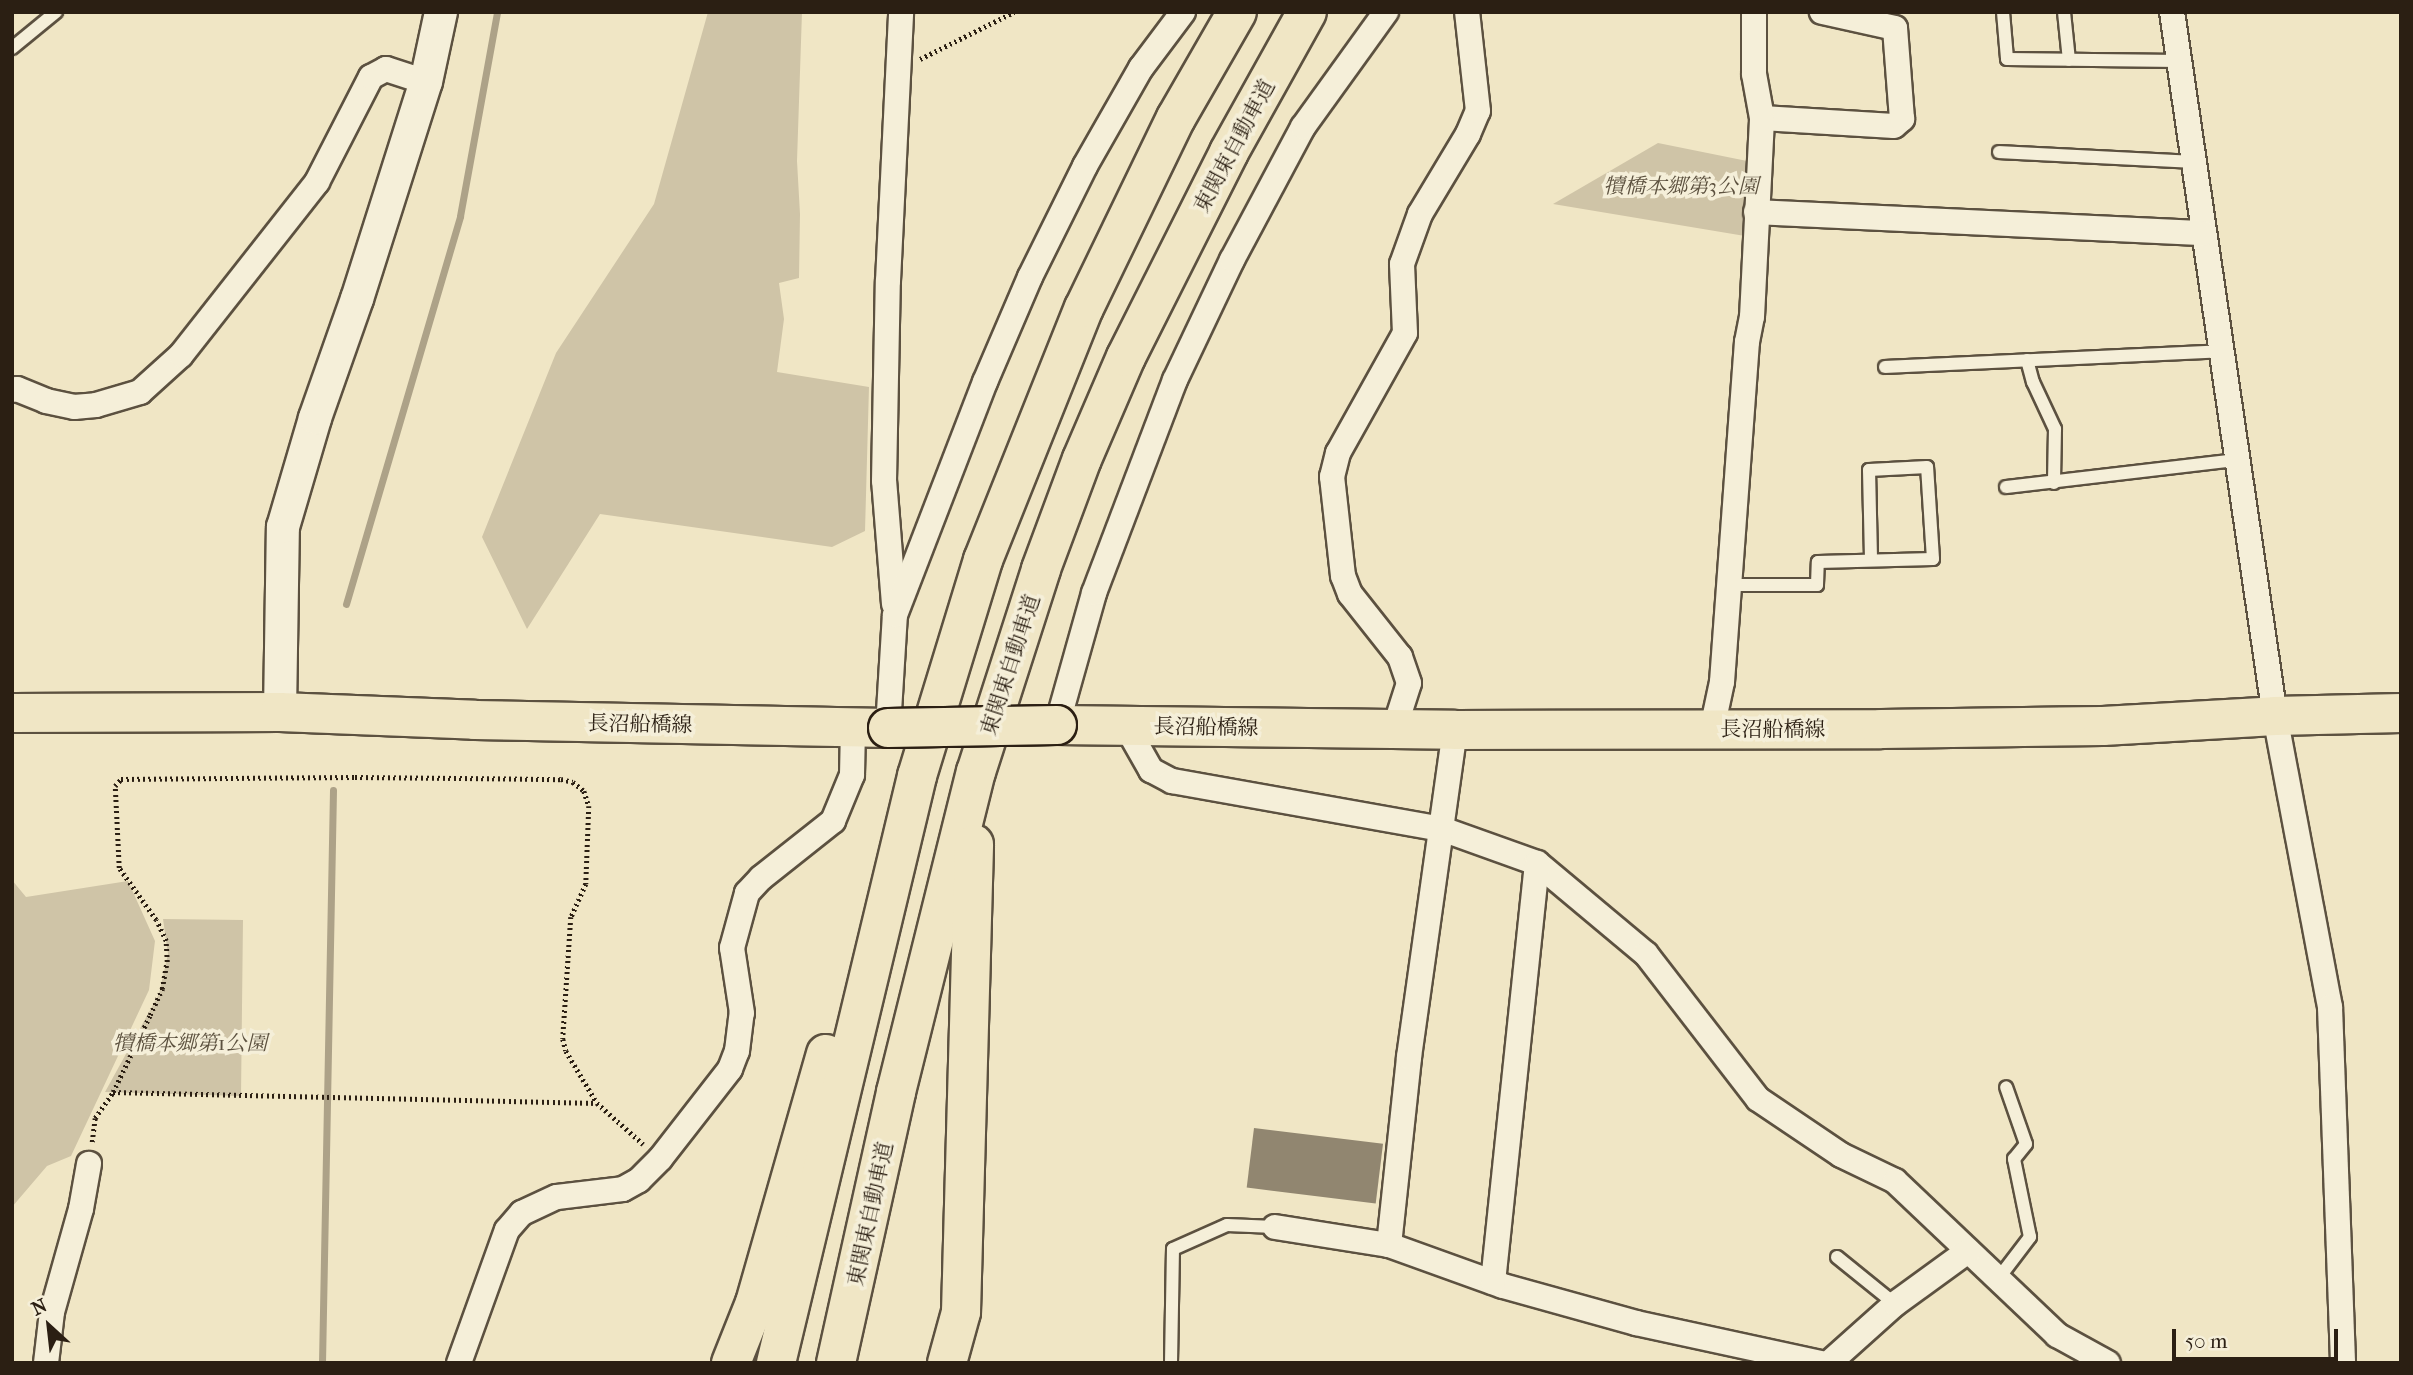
<!DOCTYPE html>
<html>
<head>
<meta charset="utf-8">
<style>
	body { margin:0 }
	#map { position:relative; width:2413px; height:1375px; overflow:hidden; background:#f0e6c5; font-family:"IM FELL French Canon","Noto Serif JP",serif }
	div>[style] { position:absolute }
	.green>* { inset:0; background:#cfc4a7 }
	.stream>* { height:7px; margin:-3.5px; padding:0 3.5px; transform-origin:3.5px; border-radius:3.5px; background:#ada288 }
	.building>* { inset:0; background:#918670; transform-origin:0 0 }
	.path>* { height:4.5px; margin-top:-2.25px; transform-origin:0; background:repeating-linear-gradient(90deg,#2b1f13 0 2px,transparent 0 5.5px) }
	.roads { filter:drop-shadow(2px 0 #5c5140) drop-shadow(-2px 0 #5c5140) drop-shadow(0 2px #5c5140) drop-shadow(0 -2px #5c5140) }
	.service>* { height:12px; margin:-6px; padding:0 6px; transform-origin:6px; border-radius:6px; background:#f5efd9 }
	.minor>* { height:24px; margin:-12px; padding:0 12px; transform-origin:12px; border-radius:12px; background:#f5efd9 }
	.tertiary>* { height:32px; margin:-16px; padding:0 16px; transform-origin:16px; border-radius:16px; background:#f5efd9 }
	.primary>* { height:38px; margin:-19px; padding:0 19px; transform-origin:19px; border-radius:19px; background:#f0e6c5 }
	.motorway>* { height:38px; margin:-19px; padding:0 19px; transform-origin:19px; border-radius:19px; background:#f0e6c5 }
	.bridges { filter:drop-shadow(2px 0 #2b1f13) drop-shadow(-2px 0 #2b1f13) drop-shadow(0 2px #2b1f13) drop-shadow(0 -2px #2b1f13) }
	.primary-bridge>* { height:38px; margin:-19px; padding:0 19px; transform-origin:19px; border-radius:19px; background:#f0e6c5 }
	span { translate:-50% -50%; white-space:nowrap; text-align:center; line-height:1.15; -webkit-text-stroke:7px #f5efd9; paint-order:stroke }
	.street-label { font-size:21px; color:#2b1f13 }
	.park-label { font-size:21px; color:#5c513f; font-style:italic }
	.frame { position:absolute; inset:0; border:14px solid #2b1f13; pointer-events:none }
	.north { position:absolute; left:14px; top:1291px; width:70px; height:70px; -webkit-text-stroke:5px #f5efd9; paint-order:stroke; rotate:333deg; font-size:19px; font-weight:700; line-height:28px; text-align:center; color:#2b1f13 }
	.north::after { content:''; display:block; margin:auto; width:24px; height:32px; background:#2b1f13; clip-path:polygon(50% 0,100% 100%,50% 72%,0 100%) }
	.scale { position:absolute; left:2172px; top:1329px; width:166px; height:32px; box-sizing:border-box; border:4px solid #2b1f13; border-top:0; padding-left:9px; font-size:21px; line-height:24px; white-space:nowrap; color:#2b1f13; -webkit-text-stroke:5px #f5efd9; paint-order:stroke }
</style>
</head>
<body>
<div id="map">
	<div class="green">
		<div style="clip-path:polygon(708px 12px,802px 12px,797px 161px,800px 214px,799px 278px,779px 283px,784px 319px,777px 372px,869px 387px,865px 531px,832px 547px,600px 514px,527px 629px,482px 537px,556px 353px,654px 204px)"></div>
		<div style="clip-path:polygon(1658px 143px,1752px 162px,1745px 236px,1553px 204px)"></div>
		<div style="clip-path:polygon(12px 880px,26px 897px,128px 881px,155px 941px,149px 990px,71px 1156px,47px 1166px,12px 1207px)"></div>
		<div style="clip-path:polygon(163px 919px,243px 920px,241px 1096px,105px 1092px,159px 994px,168px 954px)"></div>
	</div>
	<div class="stream">
		<div style="left:346px;top:604px;width:404px;rotate:-73.6deg"></div>
		<div style="left:460px;top:216px;width:207px;rotate:-79.7deg"></div>
		<div style="left:322px;top:1363px;width:573px;rotate:-88.9deg"></div>
	</div>
	<div class="building">
		<div style="left:1254px;top:1128px;width:130px;height:60px;rotate:7deg"></div>
	</div>
	<div class="path">
		<div style="left:920px;top:59px;width:105px;rotate:-26.6deg"></div>
		<div style="left:113px;top:1092px;width:484px;rotate:1.3deg"></div>
		<div style="left:597px;top:1103px;width:62px;rotate:41.7deg"></div>
		<div style="left:92px;top:1142px;width:24px;rotate:-83deg"></div>
		<div style="left:95px;top:1118px;width:32px;rotate:-55deg"></div>
		<div style="left:113px;top:1092px;width:85px;rotate:-64.3deg"></div>
		<div style="left:150px;top:1015px;width:29px;rotate:-65deg"></div>
		<div style="left:162px;top:989px;width:27px;rotate:-80deg"></div>
		<div style="left:167px;top:962px;width:21px;rotate:-93deg"></div>
		<div style="left:166px;top:941px;width:23px;rotate:-115deg"></div>
		<div style="left:156px;top:920px;width:64px;rotate:-125.4deg"></div>
		<div style="left:119px;top:868px;width:82px;rotate:-92.8deg"></div>
		<div style="left:115px;top:786px;width:9px;rotate:-49deg"></div>
		<div style="left:121px;top:779px;width:234px;rotate:-0.5deg"></div>
		<div style="left:355px;top:777px;width:206px;rotate:0.6deg"></div>
		<div style="left:561px;top:779px;width:12px;rotate:14deg"></div>
		<div style="left:573px;top:782px;width:14px;rotate:39deg"></div>
		<div style="left:584px;top:791px;width:16px;rotate:72deg"></div>
		<div style="left:589px;top:806px;width:78px;rotate:92.2deg"></div>
		<div style="left:586px;top:884px;width:36px;rotate:114deg"></div>
		<div style="left:571px;top:917px;width:122px;rotate:93.8deg"></div>
		<div style="left:563px;top:1039px;width:12px;rotate:76deg"></div>
		<div style="left:566px;top:1051px;width:61px;rotate:59.2deg"></div>
	</div>
	<div class="roads">
		<div class="service">
			<div style="left:2003px;top:12px;width:47px;rotate:85.1deg"></div>
			<div style="left:2007px;top:59px;width:172px;rotate:0.7deg"></div>
			<div style="left:2064px;top:12px;width:48px;rotate:84.1deg"></div>
			<div style="left:12px;top:48px;width:57px;rotate:-39.3deg"></div>
			<div style="left:1999px;top:152px;width:195px;rotate:2.9deg"></div>
			<div style="left:2027px;top:360px;width:23px;rotate:75deg"></div>
			<div style="left:2033px;top:382px;width:52px;rotate:64.9deg"></div>
			<div style="left:2055px;top:429px;width:54px;rotate:91.1deg"></div>
			<div style="left:1885px;top:367px;width:336px;rotate:-2.7deg"></div>
			<div style="left:2006px;top:487px;width:233px;rotate:-6.7deg"></div>
			<div style="left:1728px;top:585px;width:89px"></div>
			<div style="left:1817px;top:585px;width:23px;rotate:-88deg"></div>
			<div style="left:1818px;top:562px;width:115px;rotate:-1.5deg"></div>
			<div style="left:1933px;top:559px;width:92px;rotate:-93.7deg"></div>
			<div style="left:1927px;top:467px;width:58px;rotate:177deg"></div>
			<div style="left:1869px;top:470px;width:90px;rotate:88.7deg"></div>
			<div style="left:1837px;top:1257px;width:75px;rotate:39deg"></div>
			<div style="left:1998px;top:1279px;width:53px;rotate:-52.7deg"></div>
			<div style="left:2030px;top:1237px;width:80px;rotate:-101.6deg"></div>
			<div style="left:2014px;top:1159px;width:19px;rotate:-51deg"></div>
			<div style="left:2026px;top:1144px;width:60px;rotate:-109.3deg"></div>
			<div style="left:1171px;top:1363px;width:114px;rotate:-89deg"></div>
			<div style="left:1173px;top:1249px;width:59px;rotate:-24deg"></div>
			<div style="left:1227px;top:1225px;width:48px;rotate:2.4deg"></div>
		</div>
		<div class="minor">
			<div style="left:2172px;top:12px;width:711px;rotate:81.68deg"></div>
			<div style="left:2275px;top:716px;width:296px;rotate:79.3deg"></div>
			<div style="left:2330px;top:1007px;width:356px;rotate:87.9deg"></div>
			<div style="left:1762px;top:118px;width:132px;rotate:3.5deg"></div>
			<div style="left:1894px;top:126px;width:11px;rotate:-41deg"></div>
			<div style="left:1902px;top:119px;width:91px;rotate:-94.4deg"></div>
			<div style="left:1895px;top:28px;width:75px;rotate:-167.6deg"></div>
			<div style="left:1756px;top:212px;width:448px;rotate:2.7deg"></div>
			<div style="left:12px;top:390px;width:5px;rotate:-11deg"></div>
			<div style="left:17px;top:389px;width:31px;rotate:22deg"></div>
			<div style="left:46px;top:401px;width:29px;rotate:12deg"></div>
			<div style="left:74px;top:407px;width:22px;rotate:-5deg"></div>
			<div style="left:96px;top:405px;width:46px;rotate:-16.5deg"></div>
			<div style="left:140px;top:392px;width:55px;rotate:-42.1deg"></div>
			<div style="left:181px;top:355px;width:220px;rotate:-51.8deg"></div>
			<div style="left:317px;top:182px;width:118px;rotate:-62.8deg"></div>
			<div style="left:371px;top:77px;width:17px;rotate:-28deg"></div>
			<div style="left:386px;top:69px;width:42px;rotate:18deg"></div>
			<div style="left:894px;top:604px;width:123px;rotate:-94.6deg"></div>
			<div style="left:884px;top:481px;width:200px;rotate:-88.9deg"></div>
			<div style="left:888px;top:281px;width:269px;rotate:-87.2deg"></div>
			<div style="left:1057px;top:725px;width:137px;rotate:-74.3deg"></div>
			<div style="left:1094px;top:593px;width:228px;rotate:-69.2deg"></div>
			<div style="left:1175px;top:380px;width:133px;rotate:-64.6deg"></div>
			<div style="left:1232px;top:260px;width:151px;rotate:-61.9deg"></div>
			<div style="left:1303px;top:127px;width:142px;rotate:-54.2deg"></div>
			<div style="left:1126px;top:726px;width:51px;rotate:60.4deg"></div>
			<div style="left:1151px;top:770px;width:24px;rotate:28deg"></div>
			<div style="left:1172px;top:781px;width:274px;rotate:10.1deg"></div>
			<div style="left:1442px;top:829px;width:101px;rotate:19.7deg"></div>
			<div style="left:1537px;top:863px;width:142px;rotate:39.9deg"></div>
			<div style="left:1646px;top:954px;width:183px;rotate:52.3deg"></div>
			<div style="left:1758px;top:1099px;width:100px;rotate:34deg"></div>
			<div style="left:1841px;top:1155px;width:60px;rotate:25.7deg"></div>
			<div style="left:1895px;top:1181px;width:224px;rotate:43.5deg"></div>
			<div style="left:2057px;top:1335px;width:58px;rotate:28.8deg"></div>
			<div style="left:888px;top:728px;width:113px;rotate:-86.5deg"></div>
			<div style="left:895px;top:615px;width:250px;rotate:-68.9deg"></div>
			<div style="left:985px;top:382px;width:114px;rotate:-66.8deg"></div>
			<div style="left:1030px;top:277px;width:124px;rotate:-63.6deg"></div>
			<div style="left:1085px;top:166px;width:113px;rotate:-60.3deg"></div>
			<div style="left:1141px;top:68px;width:70px;rotate:-53.1deg"></div>
			<div style="left:1712px;top:729px;width:48px;rotate:-78deg"></div>
			<div style="left:1722px;top:682px;width:341px;rotate:-85.8deg"></div>
			<div style="left:1747px;top:342px;width:25px;rotate:-79deg"></div>
			<div style="left:1752px;top:317px;width:199px;rotate:-87.1deg"></div>
			<div style="left:1762px;top:118px;width:45px;rotate:-100.3deg"></div>
			<div style="left:1754px;top:74px;width:62px;rotate:-90deg"></div>
			<div style="left:1394px;top:730px;width:49px;rotate:-72.3deg"></div>
			<div style="left:1409px;top:683px;width:28px;rotate:-109deg"></div>
			<div style="left:1400px;top:657px;width:80px;rotate:-128.4deg"></div>
			<div style="left:1350px;top:594px;width:19px;rotate:-111deg"></div>
			<div style="left:1343px;top:576px;width:100px;rotate:-96.3deg"></div>
			<div style="left:1332px;top:477px;width:25px;rotate:-76deg"></div>
			<div style="left:1338px;top:453px;width:137px;rotate:-60.8deg"></div>
			<div style="left:1405px;top:333px;width:69px;rotate:-92.5deg"></div>
			<div style="left:1402px;top:264px;width:53px;rotate:-70.2deg"></div>
			<div style="left:1420px;top:214px;width:93px;rotate:-59deg"></div>
			<div style="left:1468px;top:134px;width:25px;rotate:-67deg"></div>
			<div style="left:1478px;top:111px;width:100px;rotate:-96.3deg"></div>
			<div style="left:1275px;top:1227px;width:115px;rotate:9deg"></div>
			<div style="left:1389px;top:1245px;width:121px;rotate:19.8deg"></div>
			<div style="left:1503px;top:1286px;width:138px;rotate:15.5deg"></div>
			<div style="left:1636px;top:1323px;width:189px;rotate:12.2deg"></div>
			<div style="left:1389px;top:1245px;width:189px;rotate:-83.9deg"></div>
			<div style="left:1409px;top:1057px;width:330px;rotate:-82deg"></div>
			<div style="left:1493px;top:1282px;width:421px;rotate:-84deg"></div>
			<div style="left:46px;top:1363px;width:51px;rotate:-83.3deg"></div>
			<div style="left:52px;top:1312px;width:107px;rotate:-74.3deg"></div>
			<div style="left:81px;top:1209px;width:46px;rotate:-79.9deg"></div>
			<div style="left:459px;top:1363px;width:141px;rotate:-70.2deg"></div>
			<div style="left:507px;top:1230px;width:23px;rotate:-49deg"></div>
			<div style="left:522px;top:1213px;width:38px;rotate:-25deg"></div>
			<div style="left:557px;top:1197px;width:66px;rotate:-6.9deg"></div>
			<div style="left:623px;top:1189px;width:18px;rotate:-29deg"></div>
			<div style="left:639px;top:1180px;width:30px;rotate:-45deg"></div>
			<div style="left:660px;top:1159px;width:114px;rotate:-52.1deg"></div>
			<div style="left:730px;top:1069px;width:19px;rotate:-69deg"></div>
			<div style="left:737px;top:1051px;width:38px;rotate:-83deg"></div>
			<div style="left:742px;top:1013px;width:66px;rotate:-98.7deg"></div>
			<div style="left:732px;top:948px;width:57px;rotate:-74.7deg"></div>
			<div style="left:747px;top:893px;width:21px;rotate:-47deg"></div>
			<div style="left:761px;top:878px;width:92px;rotate:-38.4deg"></div>
			<div style="left:833px;top:821px;width:50px;rotate:-67.6deg"></div>
			<div style="left:852px;top:775px;width:46px;rotate:-88.8deg"></div>
			<div style="left:1829px;top:1363px;width:89px;rotate:-41.8deg"></div>
			<div style="left:1895px;top:1304px;width:90px;rotate:-36deg"></div>
		</div>
		<div class="tertiary">
			<div style="left:280px;top:712px;width:185px;rotate:-89.1deg"></div>
			<div style="left:283px;top:527px;width:114px;rotate:-73.6deg"></div>
			<div style="left:315px;top:418px;width:126px;rotate:-70.6deg"></div>
			<div style="left:357px;top:299px;width:228px;rotate:-72.4deg"></div>
			<div style="left:426px;top:82px;width:72px;rotate:-77.9deg"></div>
		</div>
		<div class="primary">
			<div style="left:12px;top:713px;width:268px;rotate:-0.2deg"></div>
			<div style="left:280px;top:712px;width:195px;rotate:2.3deg"></div>
			<div style="left:475px;top:720px;width:413px;rotate:1.1deg"></div>
			<div style="left:1057px;top:725px;width:398px;rotate:0.7deg"></div>
			<div style="left:1455px;top:730px;width:426px;rotate:-0.1deg"></div>
			<div style="left:1881px;top:729px;width:222px;rotate:-0.8deg"></div>
			<div style="left:2103px;top:726px;width:172px;rotate:-3.3deg"></div>
			<div style="left:2275px;top:716px;width:126px;rotate:-1.4deg"></div>
		</div>
		<div class="motorway">
			<div style="left:731px;top:1363px;width:65px;rotate:-68.2deg"></div>
			<div style="left:755px;top:1303px;width:259px;rotate:-74.1deg"></div>
			<div style="left:776px;top:1363px;width:604px;rotate:-76.49deg"></div>
			<div style="left:917px;top:776px;width:226px;rotate:-73deg"></div>
			<div style="left:983px;top:560px;width:271px;rotate:-68.2deg"></div>
			<div style="left:1084px;top:308px;width:211px;rotate:-64.2deg"></div>
			<div style="left:1176px;top:118px;width:122px;rotate:-60.1deg"></div>
			<div style="left:836px;top:1363px;width:278px;rotate:-77.5deg"></div>
			<div style="left:896px;top:1092px;width:330px;rotate:-76deg"></div>
			<div style="left:976px;top:772px;width:213px;rotate:-72.2deg"></div>
			<div style="left:1041px;top:569px;width:117px;rotate:-69.6deg"></div>
			<div style="left:1082px;top:459px;width:111px;rotate:-66.7deg"></div>
			<div style="left:1126px;top:357px;width:229px;rotate:-63.3deg"></div>
			<div style="left:1229px;top:152px;width:160px;rotate:-60.9deg"></div>
			<div style="left:947px;top:1363px;width:53px;rotate:-74.6deg"></div>
			<div style="left:961px;top:1312px;width:468px;rotate:-88.4deg"></div>
		</div>
	</div>
	<div class="bridges">
		<div class="primary-bridge">
			<div style="left:888px;top:728px;width:169px;rotate:-1deg"></div>
		</div>
	</div>
	<div class="street-label">
		<span style="left:1234px;top:146px;rotate:-62deg">東関東自動車道</span>
		<span style="left:1010px;top:665px;rotate:-72deg">東関東自動車道</span>
		<span style="left:640px;top:724px;rotate:1deg">長沼船橋線</span>
		<span style="left:1206px;top:727px;rotate:1deg">長沼船橋線</span>
		<span style="left:1773px;top:729px">長沼船橋線</span>
		<span style="left:870px;top:1214px;rotate:-78deg">東関東自動車道</span>
	</div>
	<div class="park-label">
		<span style="left:1681px;top:186px">犢橋本郷第3公園</span>
		<span style="left:190px;top:1043px">犢橋本郷第1公園</span>
	</div>
	<div class="frame"></div>
	<div class="north">N</div>
	<div class="scale">50 m</div>
</div>
</body>
</html>
